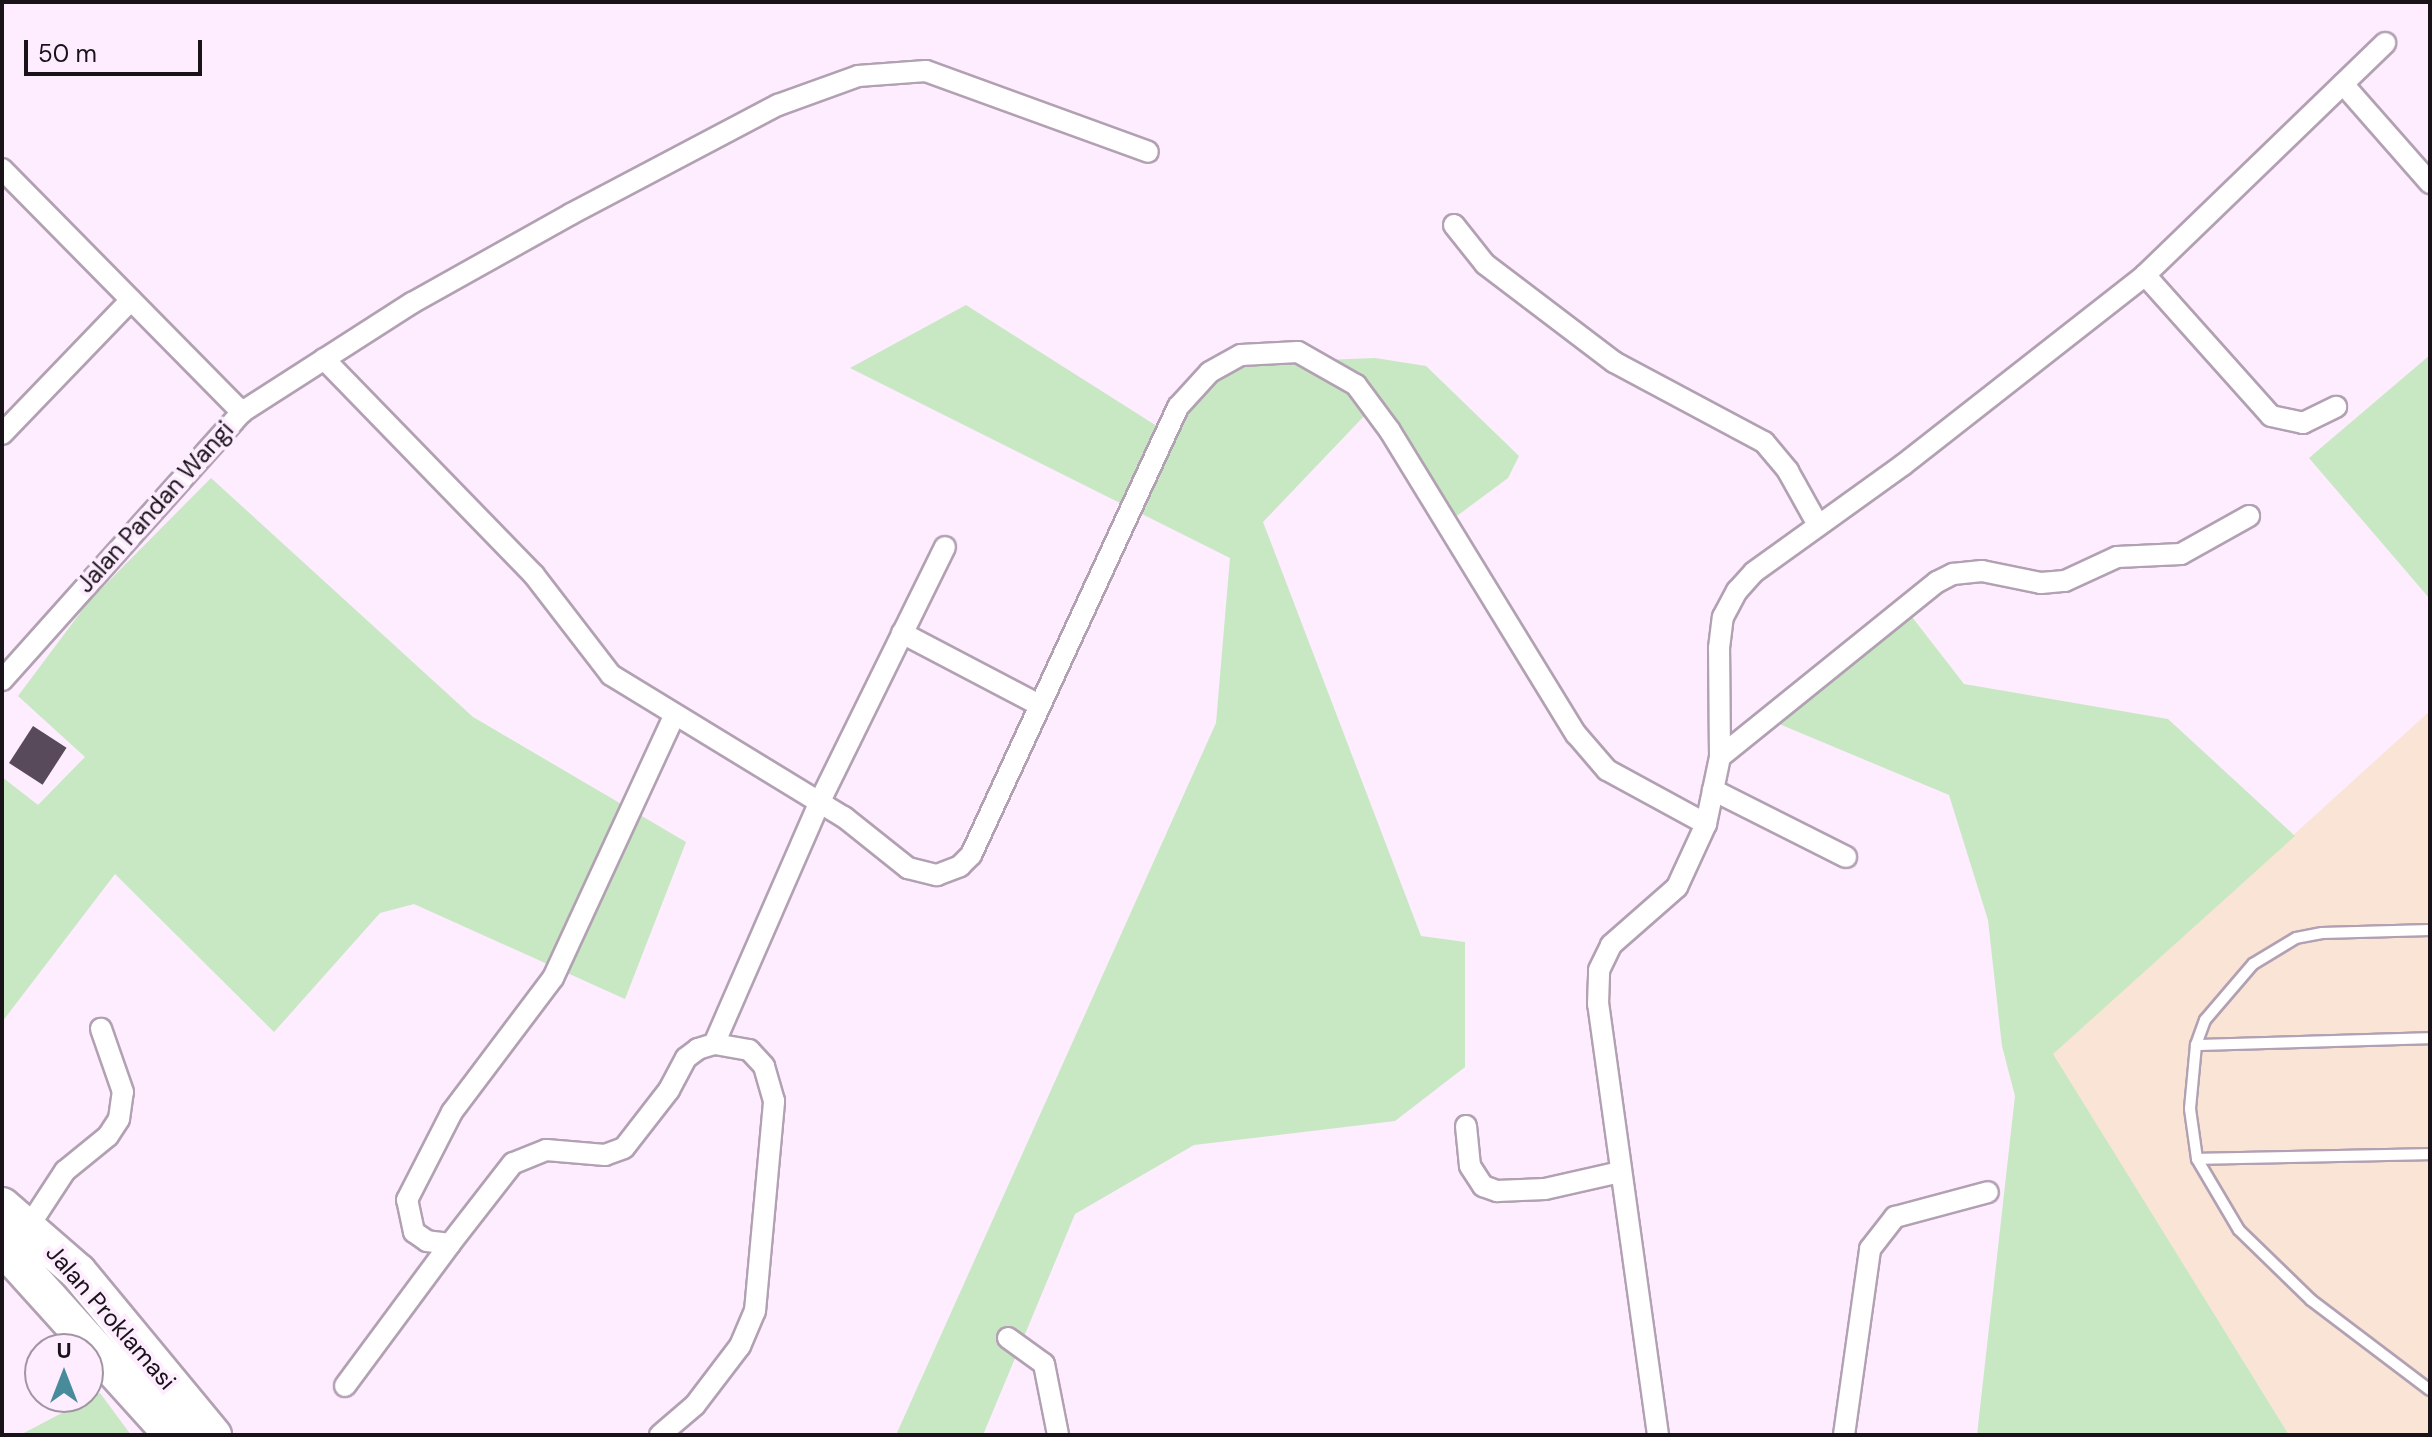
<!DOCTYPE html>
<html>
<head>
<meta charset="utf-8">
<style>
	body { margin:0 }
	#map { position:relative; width:2432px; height:1437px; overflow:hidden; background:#feecff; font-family:"DM Sans",sans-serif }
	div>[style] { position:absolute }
	.education>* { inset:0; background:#f9e4d5 }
	.green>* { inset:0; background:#c7e8c2 }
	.building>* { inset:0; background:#584a5b; transform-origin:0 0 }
	.roads { filter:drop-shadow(2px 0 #b2a1b2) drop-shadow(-2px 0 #b2a1b2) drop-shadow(0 2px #b2a1b2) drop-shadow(0 -2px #b2a1b2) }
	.lane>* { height:10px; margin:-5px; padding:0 5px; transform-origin:5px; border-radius:5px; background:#fff }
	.street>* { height:20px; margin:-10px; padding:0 10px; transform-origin:10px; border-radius:10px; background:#fff }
	.highway>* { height:36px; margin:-18px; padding:0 18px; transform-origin:18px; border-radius:18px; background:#fff }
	span { translate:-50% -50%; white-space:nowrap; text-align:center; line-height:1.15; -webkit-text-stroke:8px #feecff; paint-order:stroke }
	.street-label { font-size:24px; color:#191319 }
	.frame { position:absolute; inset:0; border:4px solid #191319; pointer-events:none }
	.north { position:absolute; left:24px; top:1333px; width:80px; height:80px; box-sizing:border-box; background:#feecff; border:2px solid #a295a3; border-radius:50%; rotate:0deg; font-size:22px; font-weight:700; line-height:32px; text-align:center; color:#191319 }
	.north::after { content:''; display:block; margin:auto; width:28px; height:36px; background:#488b9b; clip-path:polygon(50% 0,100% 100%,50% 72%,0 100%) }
	.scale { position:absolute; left:24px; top:40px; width:178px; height:36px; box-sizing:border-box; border:4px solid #191319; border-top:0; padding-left:10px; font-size:24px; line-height:28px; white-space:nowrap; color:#191319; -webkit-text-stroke:6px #feecff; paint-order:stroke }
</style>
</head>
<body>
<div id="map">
	<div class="education">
		<div style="clip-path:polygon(2430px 711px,2430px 1435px,2289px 1435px,2052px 1054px)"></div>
	</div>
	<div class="green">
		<div style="clip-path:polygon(966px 305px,1171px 435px,1214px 378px,1254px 363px,1375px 358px,1426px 366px,1519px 456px,1508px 478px,1442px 527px,1367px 413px,1263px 522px,1421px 936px,1465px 942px,1465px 1067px,1395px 1121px,1194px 1145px,1075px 1214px,983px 1435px,896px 1435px,1216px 723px,1230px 558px,850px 368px)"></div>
		<div style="clip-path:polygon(2430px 355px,2430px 599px,2309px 458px)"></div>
		<div style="clip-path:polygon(211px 478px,473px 717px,686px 842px,625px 999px,414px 904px,380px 913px,274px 1032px,115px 874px,2px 1022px,2px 777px,38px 805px,85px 757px,18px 696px,89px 601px)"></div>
		<div style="clip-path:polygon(1912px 617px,1964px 684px,2168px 719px,2295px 836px,2053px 1054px,2289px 1435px,1977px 1435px,2015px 1096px,2002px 1046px,1988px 920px,1949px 795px,1772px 721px)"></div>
		<div style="clip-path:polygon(100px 1393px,131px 1435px,20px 1435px)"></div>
	</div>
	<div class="building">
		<div style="left:33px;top:726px;width:40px;height:44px;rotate:33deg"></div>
	</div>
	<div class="roads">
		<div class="lane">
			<div style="left:2430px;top:930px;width:108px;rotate:178.4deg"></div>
			<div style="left:2322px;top:933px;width:26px;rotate:169deg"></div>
			<div style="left:2296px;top:938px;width:50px;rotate:148.8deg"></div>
			<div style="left:2253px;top:964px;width:74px;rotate:130.6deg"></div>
			<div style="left:2205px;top:1020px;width:27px;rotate:110deg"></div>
			<div style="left:2196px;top:1045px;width:64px;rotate:95.4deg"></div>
			<div style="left:2190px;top:1109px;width:50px;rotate:82deg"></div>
			<div style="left:2197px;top:1159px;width:82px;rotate:59.4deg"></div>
			<div style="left:2239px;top:1230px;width:100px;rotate:44.2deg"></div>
			<div style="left:2311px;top:1300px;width:149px;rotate:37.1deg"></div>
			<div style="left:2196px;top:1045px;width:234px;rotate:-1.7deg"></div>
			<div style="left:2197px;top:1159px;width:233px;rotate:-1.2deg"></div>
		</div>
		<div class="street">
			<div style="left:2343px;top:84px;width:132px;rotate:48.7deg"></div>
			<div style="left:2px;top:169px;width:342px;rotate:45.4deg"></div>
			<div style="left:242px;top:412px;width:360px;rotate:131.8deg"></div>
			<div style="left:1454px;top:225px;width:50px;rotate:51.5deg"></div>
			<div style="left:1485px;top:264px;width:162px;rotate:37.2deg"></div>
			<div style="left:1614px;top:362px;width:170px;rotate:28.1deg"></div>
			<div style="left:1764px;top:442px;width:38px;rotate:50deg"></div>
			<div style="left:1788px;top:471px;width:62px;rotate:60.9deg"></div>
			<div style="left:2145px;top:275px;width:189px;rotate:48.2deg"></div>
			<div style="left:2271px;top:416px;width:33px;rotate:12deg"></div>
			<div style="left:2303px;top:423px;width:37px;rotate:-26deg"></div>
			<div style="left:324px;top:359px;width:301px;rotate:45.8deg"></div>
			<div style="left:534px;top:575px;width:126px;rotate:52.4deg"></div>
			<div style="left:611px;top:675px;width:273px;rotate:31.4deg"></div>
			<div style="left:844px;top:817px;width:82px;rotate:38.6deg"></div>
			<div style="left:908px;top:868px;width:30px;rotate:14deg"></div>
			<div style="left:937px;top:875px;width:25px;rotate:-21deg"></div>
			<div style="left:960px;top:866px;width:16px;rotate:-45deg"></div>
			<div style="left:971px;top:855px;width:494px;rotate:-65.2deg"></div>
			<div style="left:1178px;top:407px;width:47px;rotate:-47.6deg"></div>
			<div style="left:1210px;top:372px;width:35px;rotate:-29deg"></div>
			<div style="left:1241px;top:355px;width:57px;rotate:-3deg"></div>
			<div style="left:1298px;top:352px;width:67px;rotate:29.6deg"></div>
			<div style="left:1356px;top:385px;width:57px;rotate:53.5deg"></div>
			<div style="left:1390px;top:431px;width:356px;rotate:58.5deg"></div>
			<div style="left:1576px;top:734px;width:48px;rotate:49.3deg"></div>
			<div style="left:1607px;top:770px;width:113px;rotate:28.6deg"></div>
			<div style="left:242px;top:412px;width:202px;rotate:-32.7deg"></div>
			<div style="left:412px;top:303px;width:182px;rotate:-29.2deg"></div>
			<div style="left:571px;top:214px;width:234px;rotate:-27.8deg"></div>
			<div style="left:778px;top:105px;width:85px;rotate:-19.9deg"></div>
			<div style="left:858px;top:76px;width:68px;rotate:-4.2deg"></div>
			<div style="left:926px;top:71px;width:236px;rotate:20deg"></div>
			<div style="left:2px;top:434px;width:186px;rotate:-46.1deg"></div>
			<div style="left:902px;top:633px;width:155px;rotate:27.7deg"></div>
			<div style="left:1720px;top:757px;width:279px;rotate:-38.9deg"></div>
			<div style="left:1937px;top:582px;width:18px;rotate:-27deg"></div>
			<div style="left:1953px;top:574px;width:29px;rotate:-6deg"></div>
			<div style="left:1982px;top:571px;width:60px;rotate:11.5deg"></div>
			<div style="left:2041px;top:583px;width:24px;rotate:-5deg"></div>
			<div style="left:2065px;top:581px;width:57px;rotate:-24.8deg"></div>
			<div style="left:2117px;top:557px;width:64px;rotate:-2.7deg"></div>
			<div style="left:2181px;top:554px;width:78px;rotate:-29.2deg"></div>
			<div style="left:1713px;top:790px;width:149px;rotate:26.7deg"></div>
			<div style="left:714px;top:1044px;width:265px;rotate:-66.4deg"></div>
			<div style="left:820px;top:801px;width:283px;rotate:-63.8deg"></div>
			<div style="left:1466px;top:1126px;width:40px;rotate:84.3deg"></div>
			<div style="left:1470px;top:1166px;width:24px;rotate:57deg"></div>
			<div style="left:1483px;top:1186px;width:15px;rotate:20deg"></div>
			<div style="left:1497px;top:1191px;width:48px;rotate:-2.4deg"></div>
			<div style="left:1545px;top:1189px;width:77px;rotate:-12.8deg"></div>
			<div style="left:29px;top:1226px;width:66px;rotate:-56.8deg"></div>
			<div style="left:65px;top:1171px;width:55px;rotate:-39.1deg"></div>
			<div style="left:108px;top:1136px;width:20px;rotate:-57deg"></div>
			<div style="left:119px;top:1119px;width:27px;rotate:-82deg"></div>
			<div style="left:123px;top:1092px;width:67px;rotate:-109.2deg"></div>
			<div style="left:1008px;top:1338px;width:44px;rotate:35.8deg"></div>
			<div style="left:1044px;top:1364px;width:72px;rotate:78.8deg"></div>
			<div style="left:345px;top:1386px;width:177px;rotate:-53.5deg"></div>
			<div style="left:660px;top:1435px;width:46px;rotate:-40.6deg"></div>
			<div style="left:695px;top:1405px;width:74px;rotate:-52.7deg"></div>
			<div style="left:740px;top:1346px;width:38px;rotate:-67deg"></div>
			<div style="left:755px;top:1311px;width:211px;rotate:-84.8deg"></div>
			<div style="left:774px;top:1101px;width:36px;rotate:-106deg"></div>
			<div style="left:764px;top:1066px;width:22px;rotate:-133deg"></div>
			<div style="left:749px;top:1050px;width:36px;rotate:-170deg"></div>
			<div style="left:714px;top:1044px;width:17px;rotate:163deg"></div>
			<div style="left:698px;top:1049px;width:15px;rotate:143deg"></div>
			<div style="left:686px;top:1058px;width:36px;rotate:118deg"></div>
			<div style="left:669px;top:1090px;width:73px;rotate:127.8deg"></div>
			<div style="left:624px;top:1148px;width:20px;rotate:160deg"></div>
			<div style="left:605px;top:1155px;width:59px;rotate:-175.2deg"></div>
			<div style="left:546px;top:1150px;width:35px;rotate:158deg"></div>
			<div style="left:513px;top:1163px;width:103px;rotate:127.9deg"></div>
			<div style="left:450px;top:1244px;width:23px;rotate:-173deg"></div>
			<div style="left:427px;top:1241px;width:16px;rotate:-145deg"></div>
			<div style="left:414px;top:1232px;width:33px;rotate:-102deg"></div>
			<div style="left:407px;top:1200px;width:99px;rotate:-62.9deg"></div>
			<div style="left:452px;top:1112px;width:168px;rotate:-53deg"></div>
			<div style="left:553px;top:978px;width:289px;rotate:-65.2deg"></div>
			<div style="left:1658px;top:1435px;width:435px;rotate:-97.9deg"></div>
			<div style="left:1598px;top:1004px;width:34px;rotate:-88deg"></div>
			<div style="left:1599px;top:970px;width:28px;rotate:-64deg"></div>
			<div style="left:1611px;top:945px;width:88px;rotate:-41.3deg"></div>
			<div style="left:1677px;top:887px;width:69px;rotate:-65.3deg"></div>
			<div style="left:1706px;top:824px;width:68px;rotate:-78.2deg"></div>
			<div style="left:1720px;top:757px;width:109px;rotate:-90.5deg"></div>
			<div style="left:1719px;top:648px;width:31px;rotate:-83deg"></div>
			<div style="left:1723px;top:617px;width:30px;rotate:-62deg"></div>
			<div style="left:1737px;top:591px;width:25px;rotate:-48deg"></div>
			<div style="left:1754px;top:572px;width:183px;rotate:-35.7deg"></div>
			<div style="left:1903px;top:465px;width:308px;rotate:-38.1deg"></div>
			<div style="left:2145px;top:275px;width:334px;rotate:-44deg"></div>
			<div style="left:1844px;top:1435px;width:188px;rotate:-82deg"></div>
			<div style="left:1870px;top:1249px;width:41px;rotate:-52deg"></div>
			<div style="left:1895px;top:1217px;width:96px;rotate:-15deg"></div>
		</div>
		<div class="highway">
			<div style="left:2px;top:1206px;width:101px;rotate:41deg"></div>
			<div style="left:78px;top:1272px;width:212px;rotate:50.4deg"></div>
			<div style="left:2px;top:1246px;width:255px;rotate:47.9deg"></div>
		</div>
	</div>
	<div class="street-label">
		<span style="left:155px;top:507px;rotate:-48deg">Jalan Pandan Wangi</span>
		<span style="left:111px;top:1317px;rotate:49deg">Jalan Proklamasi</span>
	</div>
	<div class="frame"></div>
	<div class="north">U</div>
	<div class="scale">50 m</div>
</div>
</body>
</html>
